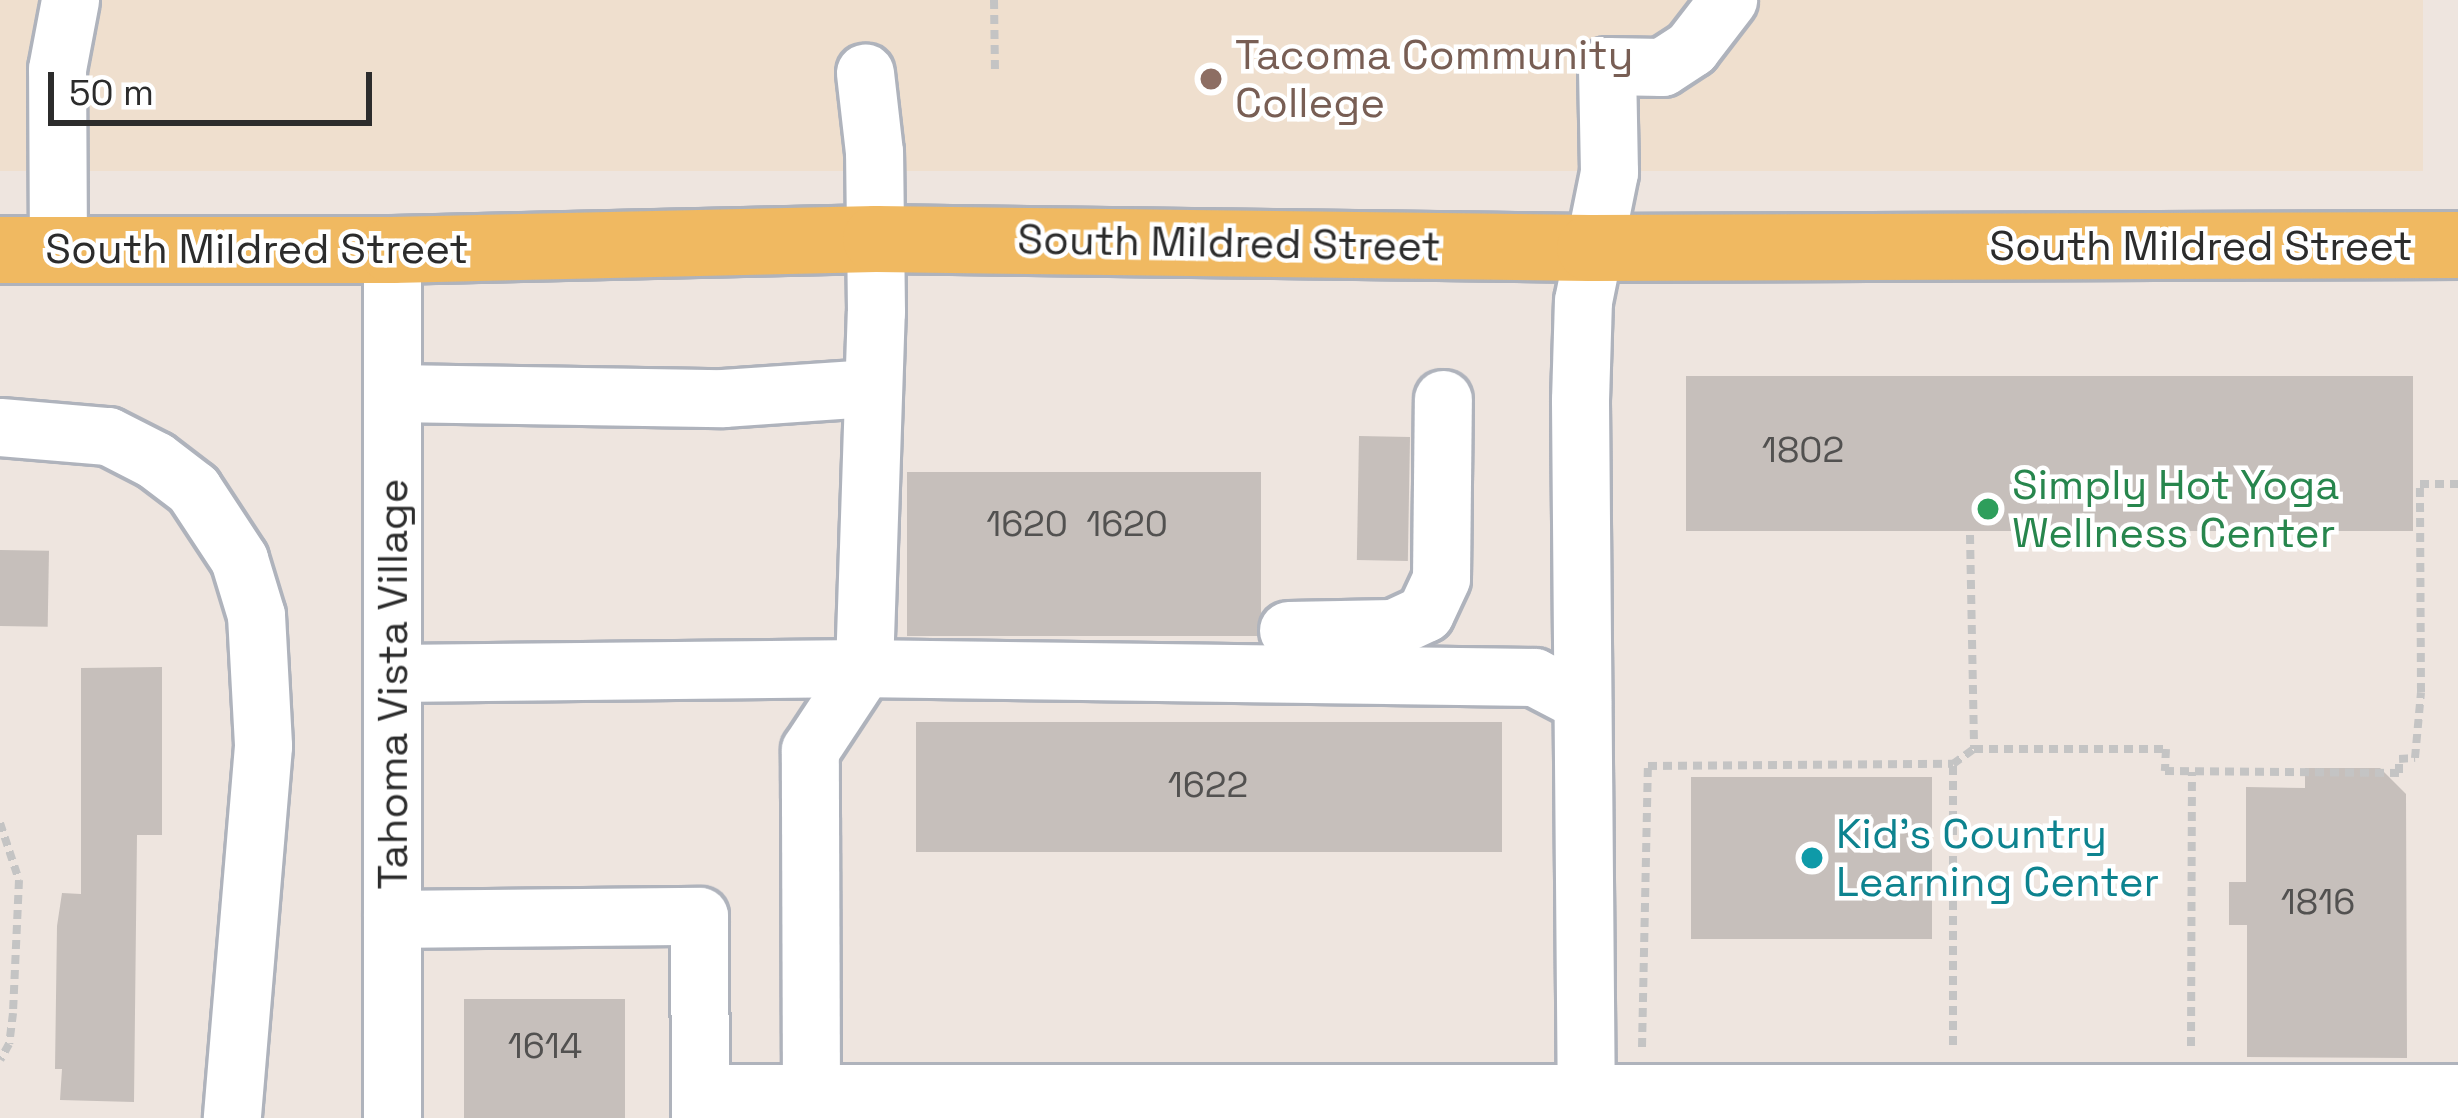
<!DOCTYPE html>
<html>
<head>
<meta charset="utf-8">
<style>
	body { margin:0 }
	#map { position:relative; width:2458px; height:1118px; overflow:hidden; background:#eee5df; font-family:"Space Grotesk",sans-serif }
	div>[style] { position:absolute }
	.education>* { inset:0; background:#efdfce; transform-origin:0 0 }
	.building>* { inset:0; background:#c6bfbb; transform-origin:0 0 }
	.path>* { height:8px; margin-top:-4px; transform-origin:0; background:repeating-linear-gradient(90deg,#c4c4c4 0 9px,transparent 0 15px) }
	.roads { filter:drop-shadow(3px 0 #afb3bc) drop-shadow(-3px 0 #afb3bc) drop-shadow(0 3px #afb3bc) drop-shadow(0 -3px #afb3bc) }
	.minor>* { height:57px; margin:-28.5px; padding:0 28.5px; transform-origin:28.5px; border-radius:28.5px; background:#fff }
	.major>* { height:66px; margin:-33px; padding:0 33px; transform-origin:33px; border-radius:33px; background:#f0b961 }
	.dots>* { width:33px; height:33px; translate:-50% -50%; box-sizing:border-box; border:6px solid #fff; border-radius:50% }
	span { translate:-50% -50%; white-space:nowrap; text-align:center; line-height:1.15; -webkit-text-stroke:9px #fff; paint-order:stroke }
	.number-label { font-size:36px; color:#525150 }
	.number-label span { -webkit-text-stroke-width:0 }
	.education-label { font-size:42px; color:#785e54 }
	.left { translate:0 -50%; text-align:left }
	.street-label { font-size:42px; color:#2c2c2c }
	.leisure-label { font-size:42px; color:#27864d }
	.culture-label { font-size:42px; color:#0d838f }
	.scale { position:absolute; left:48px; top:72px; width:324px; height:54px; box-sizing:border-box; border:6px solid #2c2c2c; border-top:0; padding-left:15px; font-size:36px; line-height:42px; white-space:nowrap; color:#2c2c2c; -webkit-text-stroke:9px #fff; paint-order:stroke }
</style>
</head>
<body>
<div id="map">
	<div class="education">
		<div style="left:0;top:0;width:2423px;height:171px"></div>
	</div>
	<div class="building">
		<div style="left:1686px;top:376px;width:727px;height:155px"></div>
		<div style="left:1410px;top:437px;width:124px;height:51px;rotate:91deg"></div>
		<div style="left:907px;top:472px;width:354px;height:164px"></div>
		<div style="left:0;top:550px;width:49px;height:76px;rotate:1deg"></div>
		<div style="clip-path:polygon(162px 667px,162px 835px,137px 835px,134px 1102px,60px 1100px,62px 1069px,55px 1069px,57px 926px,62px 893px,81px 894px,81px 668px)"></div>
		<div style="left:1502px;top:722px;width:130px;height:586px;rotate:90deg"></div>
		<div style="clip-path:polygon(2305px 768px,2380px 768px,2406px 794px,2407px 1058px,2247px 1057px,2247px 925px,2229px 925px,2229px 882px,2246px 882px,2246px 787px,2305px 788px)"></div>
		<div style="left:1691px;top:777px;width:241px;height:162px"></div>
		<div style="left:625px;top:999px;width:119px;height:161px;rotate:90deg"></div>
	</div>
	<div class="path">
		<div style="left:994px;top:0;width:72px;rotate:89.2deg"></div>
		<div style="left:1970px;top:535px;width:214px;rotate:88.9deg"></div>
		<div style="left:0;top:823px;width:60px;rotate:71.6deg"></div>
		<div style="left:19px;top:880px;width:133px;rotate:92.6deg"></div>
		<div style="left:13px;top:1013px;width:31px;rotate:97deg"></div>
		<div style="left:9px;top:1044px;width:18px;rotate:119deg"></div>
		<div style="left:1953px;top:1045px;width:281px;rotate:-90deg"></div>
		<div style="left:2191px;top:1046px;width:274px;rotate:-89.8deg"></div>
		<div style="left:1642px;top:1047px;width:281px;rotate:-88.8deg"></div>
		<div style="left:1648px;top:766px;width:305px;rotate:-0.4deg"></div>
		<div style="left:1953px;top:764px;width:26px;rotate:-36deg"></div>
		<div style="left:1974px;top:749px;width:192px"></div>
		<div style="left:2166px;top:749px;width:22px;rotate:93deg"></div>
		<div style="left:2165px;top:771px;width:234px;rotate:0.5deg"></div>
		<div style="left:2399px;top:773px;width:14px;rotate:-90deg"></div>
		<div style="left:2399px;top:759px;width:16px;rotate:-4deg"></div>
		<div style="left:2415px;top:758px;width:66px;rotate:-84.8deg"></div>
		<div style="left:2421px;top:692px;width:208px;rotate:-90.3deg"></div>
		<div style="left:2420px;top:484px;width:38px"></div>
	</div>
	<div class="roads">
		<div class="minor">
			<div style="left:58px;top:250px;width:181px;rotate:-90.3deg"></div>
			<div style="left:57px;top:69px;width:70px;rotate:-79.3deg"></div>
			<div style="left:393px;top:393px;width:330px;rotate:0.9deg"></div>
			<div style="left:723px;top:398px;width:148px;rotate:-3.9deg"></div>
			<div style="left:0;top:427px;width:108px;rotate:4.8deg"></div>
			<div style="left:108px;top:436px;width:53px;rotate:27.1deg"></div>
			<div style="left:155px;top:460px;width:48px;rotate:37.3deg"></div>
			<div style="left:193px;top:489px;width:84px;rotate:56.7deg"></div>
			<div style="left:239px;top:559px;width:59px;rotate:73.1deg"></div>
			<div style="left:256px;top:615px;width:131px;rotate:86.9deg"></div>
			<div style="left:263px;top:746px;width:373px;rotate:94.8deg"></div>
			<div style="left:1288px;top:630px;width:105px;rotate:-1.1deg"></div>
			<div style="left:1393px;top:628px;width:35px;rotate:-25deg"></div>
			<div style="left:1425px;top:613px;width:38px;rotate:-65deg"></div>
			<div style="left:1441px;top:578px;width:179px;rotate:-89.4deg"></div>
			<div style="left:393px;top:673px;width:471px;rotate:-0.6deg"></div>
			<div style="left:864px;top:668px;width:670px;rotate:0.77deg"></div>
			<div style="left:1534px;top:677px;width:54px;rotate:27.5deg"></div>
			<div style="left:392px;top:919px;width:307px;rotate:-0.6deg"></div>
			<div style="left:699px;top:916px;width:202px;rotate:89.7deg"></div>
			<div style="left:700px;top:1093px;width:1758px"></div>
			<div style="left:811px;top:1093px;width:343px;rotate:-90.2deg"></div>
			<div style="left:810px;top:750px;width:98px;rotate:-56.6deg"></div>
			<div style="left:864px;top:668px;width:356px;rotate:-88.1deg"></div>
			<div style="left:876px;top:312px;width:160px;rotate:-90.7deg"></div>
			<div style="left:874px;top:152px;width:80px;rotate:-96.5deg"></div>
			<div style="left:392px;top:1118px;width:868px;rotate:-90deg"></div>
			<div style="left:1586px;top:1118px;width:718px;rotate:-90.48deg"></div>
			<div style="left:1580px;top:400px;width:99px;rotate:-88.3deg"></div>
			<div style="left:1583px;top:301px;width:132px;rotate:-78.6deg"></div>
			<div style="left:1609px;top:172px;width:106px;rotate:-91.1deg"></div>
			<div style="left:1607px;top:66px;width:55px;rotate:1deg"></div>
			<div style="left:1662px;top:67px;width:35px;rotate:-33deg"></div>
			<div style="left:1691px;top:48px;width:61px;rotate:-52.4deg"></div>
		</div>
		<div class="major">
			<div style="left:0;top:250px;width:392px"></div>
			<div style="left:392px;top:250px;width:484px;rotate:-1.3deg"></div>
			<div style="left:876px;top:239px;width:714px;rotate:0.72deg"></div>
			<div style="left:1590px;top:248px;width:868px;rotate:-0.2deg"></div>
		</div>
	</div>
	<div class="dots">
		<div style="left:1211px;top:79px;background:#8d6e63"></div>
		<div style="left:1988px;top:509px;background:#2e9e5b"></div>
		<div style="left:1812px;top:858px;background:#0f9aa8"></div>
	</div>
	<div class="number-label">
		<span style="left:1803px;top:451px">1802</span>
		<span style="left:1027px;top:525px">1620</span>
		<span style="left:1127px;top:525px">1620</span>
		<span style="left:1208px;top:786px">1622</span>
		<span style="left:2318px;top:903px">1816</span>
		<span style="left:545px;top:1047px">1614</span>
	</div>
	<div class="education-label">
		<span class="left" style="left:1235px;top:79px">Tacoma Community<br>College</span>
	</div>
	<div class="street-label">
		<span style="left:1229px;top:243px;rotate:1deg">South Mildred Street</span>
		<span style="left:2201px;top:246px">South Mildred Street</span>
		<span style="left:257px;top:249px">South Mildred Street</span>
		<span style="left:393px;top:684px;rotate:-90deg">Tahoma Vista Village</span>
	</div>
	<div class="leisure-label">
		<span class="left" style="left:2012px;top:509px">Simply Hot Yoga<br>Wellness Center</span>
	</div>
	<div class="culture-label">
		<span class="left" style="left:1836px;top:858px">Kid's Country<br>Learning Center</span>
	</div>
	<div class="scale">50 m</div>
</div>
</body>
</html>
